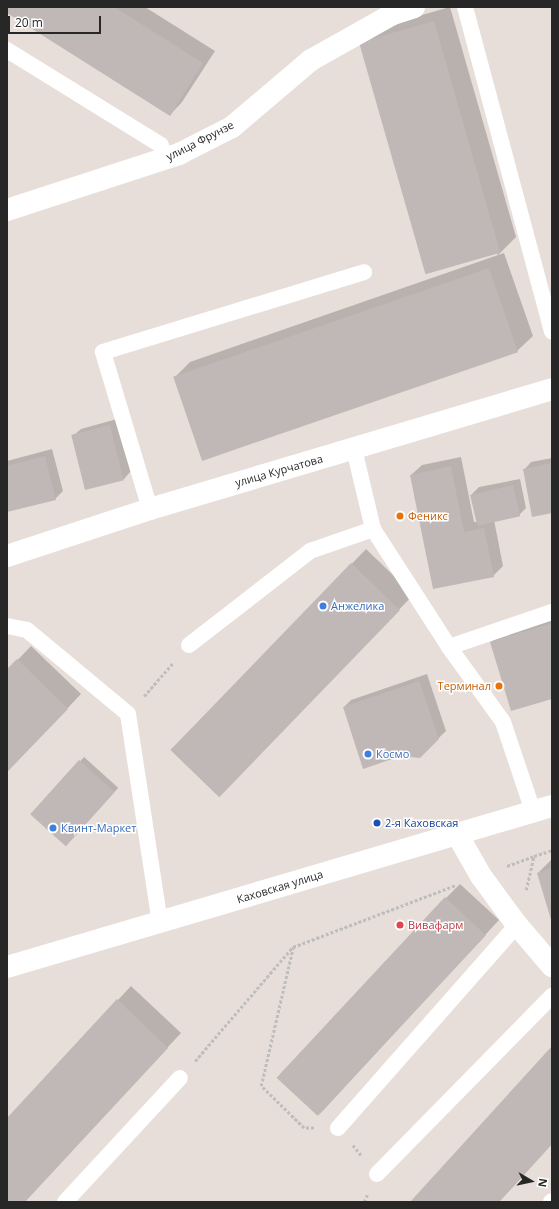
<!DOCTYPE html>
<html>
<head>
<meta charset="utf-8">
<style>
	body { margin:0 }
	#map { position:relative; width:559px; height:1209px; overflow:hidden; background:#e8ded9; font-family:"Open Sans",sans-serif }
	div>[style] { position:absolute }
	.shadow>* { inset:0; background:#0003; transform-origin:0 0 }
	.building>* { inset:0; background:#c0b8b6; transform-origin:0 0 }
	.path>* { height:2.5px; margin-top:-1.25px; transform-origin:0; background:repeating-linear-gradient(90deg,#bebebe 0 3px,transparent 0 5px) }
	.service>* { height:16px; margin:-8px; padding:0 8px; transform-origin:8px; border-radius:8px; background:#fff }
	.minor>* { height:22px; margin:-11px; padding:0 11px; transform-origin:11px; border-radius:11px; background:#fff }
	.tertiary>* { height:22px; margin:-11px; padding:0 11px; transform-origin:11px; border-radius:11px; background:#fff }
	.dots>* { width:11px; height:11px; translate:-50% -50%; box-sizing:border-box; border:2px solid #fff; border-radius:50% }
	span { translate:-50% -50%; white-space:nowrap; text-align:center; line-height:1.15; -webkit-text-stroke:3px #fff; paint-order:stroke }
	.street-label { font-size:11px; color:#272727 }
	.food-label { font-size:11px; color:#c56008 }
	.left { translate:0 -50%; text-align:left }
	.right { translate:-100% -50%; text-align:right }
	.shop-label { font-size:11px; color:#366cbe }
	.transit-label { font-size:11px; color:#164399 }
	.health-label { font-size:11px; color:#be3a42 }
	.frame { position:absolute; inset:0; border:8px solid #272727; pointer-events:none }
	.north { position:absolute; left:511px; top:1161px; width:40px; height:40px; -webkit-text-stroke:3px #fff; paint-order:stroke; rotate:99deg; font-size:11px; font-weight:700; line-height:16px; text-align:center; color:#272727 }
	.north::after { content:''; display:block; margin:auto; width:14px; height:18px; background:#272727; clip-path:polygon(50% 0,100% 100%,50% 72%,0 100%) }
	.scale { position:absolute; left:8px; top:16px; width:93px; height:18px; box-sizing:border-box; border:2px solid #272727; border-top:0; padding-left:5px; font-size:12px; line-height:14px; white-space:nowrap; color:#272727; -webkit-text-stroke:3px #fff; paint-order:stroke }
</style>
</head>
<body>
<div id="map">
	<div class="shadow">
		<div style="clip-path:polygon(7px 7px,145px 7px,215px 51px,182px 102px,170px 115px,7px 12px)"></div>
		<div style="clip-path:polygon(450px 7px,516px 237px,498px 255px,504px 253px,533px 336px,517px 351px,175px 377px,190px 362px,498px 255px,360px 43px,376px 28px)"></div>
		<div style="clip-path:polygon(117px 419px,131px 471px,124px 479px,87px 489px,73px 436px,81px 429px)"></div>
		<div style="clip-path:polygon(52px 449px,63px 491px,55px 499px,7px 508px,7px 461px)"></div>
		<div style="clip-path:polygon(461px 457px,474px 522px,477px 522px,471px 495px,479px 487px,520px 479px,526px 508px,519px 515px,494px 520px,503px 566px,493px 576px,411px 475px,422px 465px)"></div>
		<div style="clip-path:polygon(552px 458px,552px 512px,524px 470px,531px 462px)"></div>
		<div style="left:366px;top:549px;width:66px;height:280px;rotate:44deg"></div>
		<div style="clip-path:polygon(552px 614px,552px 697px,491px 642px,506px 628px)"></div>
		<div style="clip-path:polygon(31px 646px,81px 694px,7px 772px,7px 671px)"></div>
		<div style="clip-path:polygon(427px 674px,446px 731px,419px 757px,344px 707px,351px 700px)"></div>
		<div style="left:84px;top:757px;width:46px;height:77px;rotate:42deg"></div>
		<div style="clip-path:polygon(552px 859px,552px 921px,538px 873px)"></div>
		<div style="clip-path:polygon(460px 884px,499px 920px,318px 1116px,446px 898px)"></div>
		<div style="clip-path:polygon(131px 986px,181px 1033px,24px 1202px,7px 1202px,7px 1119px)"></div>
		<div style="clip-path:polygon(552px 1047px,552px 1144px,499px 1202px,412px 1202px)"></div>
	</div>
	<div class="building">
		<div style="clip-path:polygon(7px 7px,114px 7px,203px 63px,170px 116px,7px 13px)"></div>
		<div style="left:434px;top:21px;width:241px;height:78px;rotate:74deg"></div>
		<div style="left:489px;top:268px;width:89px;height:334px;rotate:71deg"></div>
		<div style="left:110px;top:425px;width:57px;height:40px;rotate:76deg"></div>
		<div style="clip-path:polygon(45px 456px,56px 500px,7px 512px,7px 466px)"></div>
		<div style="clip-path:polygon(552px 463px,552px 513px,532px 517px,523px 469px)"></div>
		<div style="clip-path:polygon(451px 466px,464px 532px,484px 528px,494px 577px,433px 589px,410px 475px)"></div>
		<div style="left:513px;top:485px;width:32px;height:44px;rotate:77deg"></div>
		<div style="left:351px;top:563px;width:68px;height:260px;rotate:44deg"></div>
		<div style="clip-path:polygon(552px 623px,552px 699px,511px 711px,490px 642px)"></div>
		<div style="clip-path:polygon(17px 659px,68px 709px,7px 772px,7px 669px)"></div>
		<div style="clip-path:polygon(419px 681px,439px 739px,420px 758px,401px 756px,363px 769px,343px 707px)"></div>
		<div style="left:79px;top:760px;width:48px;height:73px;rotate:42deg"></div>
		<div style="clip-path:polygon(552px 868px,552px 923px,537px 873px)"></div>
		<div style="left:445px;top:897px;width:56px;height:247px;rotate:43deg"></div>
		<div style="clip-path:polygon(117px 999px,168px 1048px,25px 1202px,7px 1202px,7px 1118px)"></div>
		<div style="clip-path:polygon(552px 1046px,552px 1144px,499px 1202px,410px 1202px)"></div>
	</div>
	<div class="path">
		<div style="left:144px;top:696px;width:44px;rotate:-48.7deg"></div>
		<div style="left:507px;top:866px;width:29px;rotate:-20deg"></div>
		<div style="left:526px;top:890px;width:35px;rotate:-77deg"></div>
		<div style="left:534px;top:856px;width:19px;rotate:-18deg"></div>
		<div style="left:195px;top:1061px;width:149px;rotate:-49.4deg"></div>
		<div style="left:314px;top:1128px;width:10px;rotate:180deg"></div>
		<div style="left:304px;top:1128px;width:60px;rotate:-135.7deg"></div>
		<div style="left:261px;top:1086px;width:143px;rotate:-77deg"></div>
		<div style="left:293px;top:947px;width:174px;rotate:-20.8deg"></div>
		<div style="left:353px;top:1145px;width:13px;rotate:51deg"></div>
		<div style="left:364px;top:1202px;width:8px;rotate:-67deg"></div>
	</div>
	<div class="service">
		<div style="left:465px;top:7px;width:336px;rotate:75deg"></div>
		<div style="left:7px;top:50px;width:181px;rotate:31.7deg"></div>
		<div style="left:354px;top:449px;width:82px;rotate:76.6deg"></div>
		<div style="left:373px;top:529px;width:140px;rotate:57.2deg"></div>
		<div style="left:449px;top:647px;width:92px;rotate:54.2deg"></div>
		<div style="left:503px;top:722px;width:94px;rotate:71.4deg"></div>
		<div style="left:150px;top:509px;width:164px;rotate:-106.7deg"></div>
		<div style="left:103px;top:352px;width:273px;rotate:-17deg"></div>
		<div style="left:7px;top:626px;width:20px;rotate:11deg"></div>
		<div style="left:27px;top:630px;width:131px;rotate:39.7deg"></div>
		<div style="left:128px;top:714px;width:211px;rotate:81.3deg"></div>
		<div style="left:189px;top:645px;width:153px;rotate:-37.8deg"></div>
		<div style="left:310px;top:551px;width:67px;rotate:-19.2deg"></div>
		<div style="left:449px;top:647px;width:109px;rotate:-18.8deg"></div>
		<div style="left:338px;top:1128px;width:271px;rotate:-48.6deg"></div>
		<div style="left:377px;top:1174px;width:250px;rotate:-45.5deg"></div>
		<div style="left:65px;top:1202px;width:169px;rotate:-47.2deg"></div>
		<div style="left:551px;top:1202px;width:1px;rotate:-45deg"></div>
	</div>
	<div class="minor">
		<div style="left:7px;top:210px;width:181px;rotate:-18deg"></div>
		<div style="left:179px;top:154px;width:59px;rotate:-27deg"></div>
		<div style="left:232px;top:127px;width:104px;rotate:-40.3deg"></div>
		<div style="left:311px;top:60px;width:94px;rotate:-29.3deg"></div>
		<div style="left:393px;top:14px;width:22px;rotate:-18deg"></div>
		<div style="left:7px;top:556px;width:151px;rotate:-18.2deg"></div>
		<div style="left:150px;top:509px;width:420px;rotate:-16.6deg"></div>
		<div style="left:457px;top:834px;width:48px;rotate:60.3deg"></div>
		<div style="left:481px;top:876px;width:61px;rotate:53.7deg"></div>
		<div style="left:517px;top:925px;width:54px;rotate:49.5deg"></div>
	</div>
	<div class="tertiary">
		<div style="left:7px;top:967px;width:568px;rotate:-16.46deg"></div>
	</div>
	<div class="dots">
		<div style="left:400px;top:516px;background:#e8710a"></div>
		<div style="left:323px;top:606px;background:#3f7fe0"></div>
		<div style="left:499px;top:686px;background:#e8710a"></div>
		<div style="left:368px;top:754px;background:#3f7fe0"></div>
		<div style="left:377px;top:823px;background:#1a4fb4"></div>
		<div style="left:53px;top:828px;background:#3f7fe0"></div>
		<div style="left:400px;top:925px;background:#e0444e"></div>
	</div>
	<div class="street-label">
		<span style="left:200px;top:141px;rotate:-27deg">улица Фрунзе</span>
		<span style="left:279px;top:471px;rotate:-16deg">улица Курчатова</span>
		<span style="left:280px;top:887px;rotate:-17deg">Каховская улица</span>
	</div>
	<div class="food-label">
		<span class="left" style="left:408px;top:516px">Феникс</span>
		<span class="right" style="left:491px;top:686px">Терминал</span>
	</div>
	<div class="shop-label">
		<span class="left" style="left:331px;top:606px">Анжелика</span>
		<span class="left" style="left:376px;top:754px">Космо</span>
		<span class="left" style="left:61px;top:828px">Квинт-Маркет</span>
	</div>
	<div class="transit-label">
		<span class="left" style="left:385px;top:823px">2-я Каховская</span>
	</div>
	<div class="health-label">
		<span class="left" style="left:408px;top:925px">Вивафарм</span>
	</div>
	<div class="frame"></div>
	<div class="north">N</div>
	<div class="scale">20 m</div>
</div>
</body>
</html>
